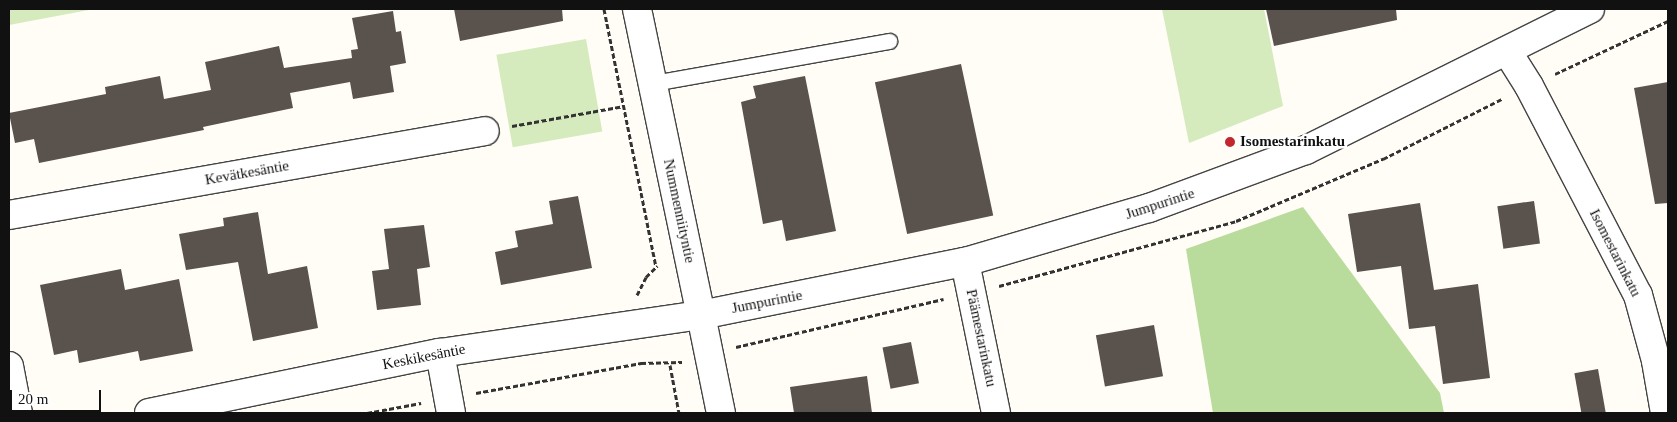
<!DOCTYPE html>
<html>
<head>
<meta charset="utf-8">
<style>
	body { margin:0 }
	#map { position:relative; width:1677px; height:422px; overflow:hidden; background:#fffdf5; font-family:"Times New Roman",serif }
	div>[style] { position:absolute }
	.green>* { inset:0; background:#d5ebbd; transform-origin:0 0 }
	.forest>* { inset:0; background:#b9dc9c }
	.building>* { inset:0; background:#5a524d; transform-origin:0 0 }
	.path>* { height:3px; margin-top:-1.5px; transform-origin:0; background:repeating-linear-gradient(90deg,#333 0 5px,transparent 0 7.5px) }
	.roads { filter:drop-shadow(1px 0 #444) drop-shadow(-1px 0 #444) drop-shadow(0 1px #444) drop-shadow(0 -1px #444) }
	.service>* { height:15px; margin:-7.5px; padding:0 7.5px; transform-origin:7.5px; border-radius:7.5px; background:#fff }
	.minor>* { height:28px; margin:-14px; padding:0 14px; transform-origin:14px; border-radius:14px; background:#fff }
	.tertiary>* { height:28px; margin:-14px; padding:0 14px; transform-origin:14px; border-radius:14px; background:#fff }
	.dots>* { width:14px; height:14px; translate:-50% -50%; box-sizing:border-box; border:2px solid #fff; border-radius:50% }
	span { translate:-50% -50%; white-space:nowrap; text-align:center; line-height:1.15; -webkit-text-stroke:5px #fff; paint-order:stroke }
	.poi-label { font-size:15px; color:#111; font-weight:700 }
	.left { translate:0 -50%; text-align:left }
	.street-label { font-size:15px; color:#111 }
	.frame { position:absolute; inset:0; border:10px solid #111; pointer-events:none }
	.scale { position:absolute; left:10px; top:390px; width:91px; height:22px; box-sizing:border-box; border:2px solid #111; border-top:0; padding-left:6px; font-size:15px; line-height:18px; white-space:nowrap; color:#111; -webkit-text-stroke:4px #fff; paint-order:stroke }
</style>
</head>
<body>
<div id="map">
	<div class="green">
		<div style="clip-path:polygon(9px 9px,94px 9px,9px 25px)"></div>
		<div style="clip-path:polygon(1162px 9px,1264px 9px,1283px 106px,1189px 143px)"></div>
		<div style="left:586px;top:39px;width:94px;height:91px;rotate:80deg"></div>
	</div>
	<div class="forest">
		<div style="clip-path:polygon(1303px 207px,1440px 393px,1444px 413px,1213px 413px,1186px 249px)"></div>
	</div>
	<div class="building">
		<div style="clip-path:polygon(454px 9px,562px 9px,563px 21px,460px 41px)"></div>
		<div style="clip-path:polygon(1266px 9px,1396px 9px,1397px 20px,1274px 46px)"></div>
		<div style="clip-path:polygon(393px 11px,396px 32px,401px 31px,406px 63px,390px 66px,394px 92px,353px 99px,350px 82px,290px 93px,293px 108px,203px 127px,204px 130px,39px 163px,34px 139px,15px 143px,9px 113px,106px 94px,105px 87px,160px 76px,164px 99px,211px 90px,205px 62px,279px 46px,284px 68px,352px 58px,351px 50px,358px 49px,352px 18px)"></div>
		<div style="left:961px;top:64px;width:155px;height:88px;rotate:78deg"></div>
		<div style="clip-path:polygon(805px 76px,836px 231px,786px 241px,782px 220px,763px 224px,741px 102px,756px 98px,753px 86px)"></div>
		<div style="clip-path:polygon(1668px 82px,1668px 203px,1655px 204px,1634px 88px)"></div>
		<div style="clip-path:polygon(578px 196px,592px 268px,501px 285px,495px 252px,518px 247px,515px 231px,553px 224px,549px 201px)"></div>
		<div style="left:1534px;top:201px;width:43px;height:37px;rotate:82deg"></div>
		<div style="clip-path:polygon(1420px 203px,1434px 290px,1478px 284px,1490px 378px,1443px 384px,1435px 326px,1409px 329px,1401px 266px,1357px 272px,1348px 214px)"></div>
		<div style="clip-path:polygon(258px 212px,268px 274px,307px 266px,318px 328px,253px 341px,238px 262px,186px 270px,179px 234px,224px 226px,223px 218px)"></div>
		<div style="clip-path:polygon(424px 225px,430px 267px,417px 269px,421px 305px,377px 310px,372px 271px,389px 269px,384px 229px)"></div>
		<div style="clip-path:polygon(121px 269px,125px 290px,179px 279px,193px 351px,140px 361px,138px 351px,79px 363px,77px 350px,54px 355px,40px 285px)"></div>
		<div style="left:1154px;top:325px;width:52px;height:59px;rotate:80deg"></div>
		<div style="left:911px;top:342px;width:42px;height:29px;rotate:79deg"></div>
		<div style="left:1598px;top:369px;width:45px;height:24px;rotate:80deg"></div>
		<div style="clip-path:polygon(867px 376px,872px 413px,794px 413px,790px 387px)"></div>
	</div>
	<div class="path">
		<div style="left:604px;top:9px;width:262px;rotate:78.6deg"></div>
		<div style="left:1555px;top:74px;width:125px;rotate:-25.1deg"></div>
		<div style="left:512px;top:126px;width:114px;rotate:-10.1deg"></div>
		<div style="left:999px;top:286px;width:246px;rotate:-15.3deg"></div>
		<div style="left:1236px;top:221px;width:160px;rotate:-22.9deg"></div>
		<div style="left:1383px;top:159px;width:133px;rotate:-26.8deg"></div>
		<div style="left:637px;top:295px;width:20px;rotate:-63deg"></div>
		<div style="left:646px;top:277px;width:16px;rotate:-45deg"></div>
		<div style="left:736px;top:347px;width:213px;rotate:-13deg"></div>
		<div style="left:670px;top:365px;width:49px;rotate:79.4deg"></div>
		<div style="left:476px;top:393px;width:168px;rotate:-10.3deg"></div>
		<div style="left:641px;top:363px;width:41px;rotate:-1.4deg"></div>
		<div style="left:367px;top:413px;width:55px;rotate:-10.5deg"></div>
	</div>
	<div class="roads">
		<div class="service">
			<div style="left:653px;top:83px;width:240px;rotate:-10.1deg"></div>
		</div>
		<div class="minor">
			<div style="left:637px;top:9px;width:313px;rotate:78.2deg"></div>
			<div style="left:1507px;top:51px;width:41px;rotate:57.8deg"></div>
			<div style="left:1529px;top:86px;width:236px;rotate:62.5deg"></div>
			<div style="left:1638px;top:295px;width:68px;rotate:74.7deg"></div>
			<div style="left:1656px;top:361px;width:53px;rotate:80.2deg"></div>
			<div style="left:9px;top:215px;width:483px;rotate:-10deg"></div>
			<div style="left:965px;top:262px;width:154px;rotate:78.4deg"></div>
			<div style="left:440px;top:353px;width:61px;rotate:79.6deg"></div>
			<div style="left:9px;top:366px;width:48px;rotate:79.2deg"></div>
		</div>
		<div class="tertiary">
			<div style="left:701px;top:315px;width:100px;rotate:78.5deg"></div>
			<div style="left:149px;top:413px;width:297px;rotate:-11.7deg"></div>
			<div style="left:440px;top:353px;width:264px;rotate:-8.3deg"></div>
			<div style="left:701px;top:315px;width:269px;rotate:-11.4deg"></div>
			<div style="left:965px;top:262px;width:192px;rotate:-16.4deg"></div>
			<div style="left:1149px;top:208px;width:167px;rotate:-20.3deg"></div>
			<div style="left:1306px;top:150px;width:317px;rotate:-26.4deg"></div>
		</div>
	</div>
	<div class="dots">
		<div style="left:1230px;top:142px;background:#c4262e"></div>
	</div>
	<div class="poi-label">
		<span class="left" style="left:1240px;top:142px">Isomestarinkatu</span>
	</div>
	<div class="street-label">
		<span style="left:247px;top:173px;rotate:-10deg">Kevätkesäntie</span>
		<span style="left:1160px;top:204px;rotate:-18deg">Jumpurintie</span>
		<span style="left:679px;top:211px;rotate:78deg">Nummenniityntie</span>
		<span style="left:1615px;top:253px;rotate:63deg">Isomestarinkatu</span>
		<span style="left:767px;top:302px;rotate:-11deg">Jumpurintie</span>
		<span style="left:981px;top:338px;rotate:78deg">Päämestarinkatu</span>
		<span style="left:424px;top:357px;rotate:-11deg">Keskikesäntie</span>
	</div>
	<div class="frame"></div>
	<div class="scale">20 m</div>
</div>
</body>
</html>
